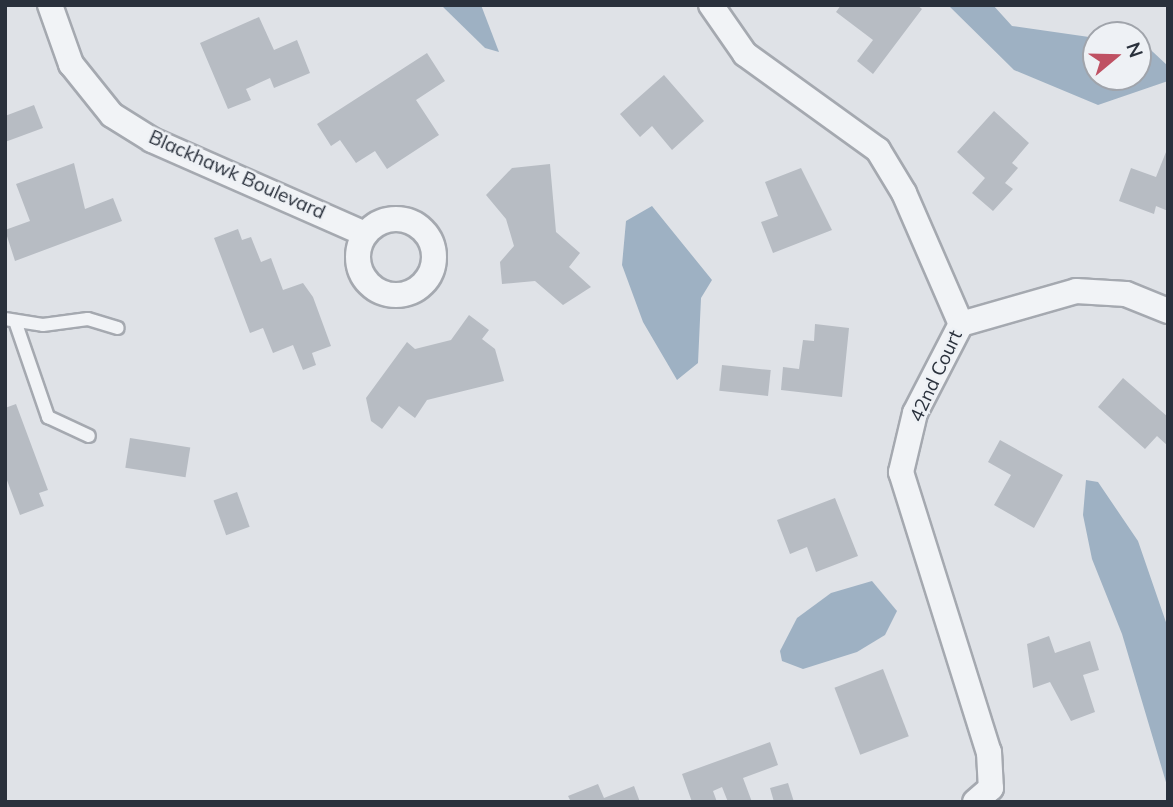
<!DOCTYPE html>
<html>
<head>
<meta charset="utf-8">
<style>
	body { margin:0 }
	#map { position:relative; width:1173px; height:807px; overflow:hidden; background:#dfe2e7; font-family:Mulish,sans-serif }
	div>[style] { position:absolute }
	.water>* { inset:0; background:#9eb1c3 }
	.building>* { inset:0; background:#b7bcc3; transform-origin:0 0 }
	.roads { filter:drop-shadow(2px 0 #a5a9b0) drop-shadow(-2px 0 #a5a9b0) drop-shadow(0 2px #a5a9b0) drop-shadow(0 -2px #a5a9b0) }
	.service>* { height:12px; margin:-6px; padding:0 6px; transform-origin:6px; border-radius:6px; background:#f1f3f6 }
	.minor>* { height:24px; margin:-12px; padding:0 12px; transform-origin:12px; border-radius:12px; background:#f1f3f6 }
	.minor>.ring { margin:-12px; padding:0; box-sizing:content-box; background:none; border:24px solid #f1f3f6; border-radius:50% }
	span { translate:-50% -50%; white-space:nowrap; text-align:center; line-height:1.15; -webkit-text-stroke:5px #eef1f5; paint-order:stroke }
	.street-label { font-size:19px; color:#2a313c }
	.frame { position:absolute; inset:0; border:7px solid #2a313c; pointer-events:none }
	.north { position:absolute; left:1082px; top:21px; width:70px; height:70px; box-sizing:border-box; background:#eef1f5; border:2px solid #a0a4ab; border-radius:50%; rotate:71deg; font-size:19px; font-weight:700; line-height:28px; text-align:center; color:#2a313c }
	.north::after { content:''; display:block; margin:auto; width:24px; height:32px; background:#bf5163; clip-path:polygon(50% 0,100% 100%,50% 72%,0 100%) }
</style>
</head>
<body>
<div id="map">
	<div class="water">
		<div style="clip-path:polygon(441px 5px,481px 5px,499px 52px,485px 48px)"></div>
		<div style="clip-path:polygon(948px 5px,993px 5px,1012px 26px,1096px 38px,1096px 77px,1138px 77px,1138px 38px,1168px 66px,1168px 81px,1098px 105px,1014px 70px)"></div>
		<div style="clip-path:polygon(652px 206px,712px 280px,701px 298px,698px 363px,677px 380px,643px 322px,622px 265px,626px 221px)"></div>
		<div style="clip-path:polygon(1086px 480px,1098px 482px,1138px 541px,1168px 628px,1168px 789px,1122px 634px,1092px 559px,1083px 515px)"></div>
		<div style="clip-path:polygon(872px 581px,897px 611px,885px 635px,857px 652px,803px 669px,782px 661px,780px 651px,797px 618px,831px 593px)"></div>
	</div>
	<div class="building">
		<div style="clip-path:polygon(841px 5px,917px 5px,922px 9px,873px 74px,857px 61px,873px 40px,836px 12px)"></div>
		<div style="clip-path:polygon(259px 17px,274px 50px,297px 40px,310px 73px,274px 88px,270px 78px,246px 89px,251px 100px,228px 109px,200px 43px)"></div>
		<div style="clip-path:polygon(427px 53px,445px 81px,416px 100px,439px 135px,387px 169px,375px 151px,356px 163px,340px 140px,331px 146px,317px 124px)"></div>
		<div style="clip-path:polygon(664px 75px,704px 121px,672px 150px,652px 126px,640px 137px,620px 114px)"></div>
		<div style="clip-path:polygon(34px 105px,43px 128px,5px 142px,5px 116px)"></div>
		<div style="clip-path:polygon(994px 111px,1029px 143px,1012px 163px,1018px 168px,1005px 183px,1013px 189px,993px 211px,972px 193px,985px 178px,957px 152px)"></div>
		<div style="clip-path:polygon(1168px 147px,1168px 211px,1156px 206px,1154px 214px,1119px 201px,1131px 168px,1156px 177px)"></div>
		<div style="clip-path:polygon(74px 163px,85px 209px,113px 198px,122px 221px,15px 261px,5px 230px,30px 221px,16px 184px)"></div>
		<div style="clip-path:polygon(550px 164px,556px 232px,580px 253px,569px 267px,591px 287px,563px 305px,535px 281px,502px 284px,500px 262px,514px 246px,506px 219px,486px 195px,512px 168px)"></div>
		<div style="clip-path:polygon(801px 168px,832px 230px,773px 253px,761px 222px,778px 216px,765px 182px)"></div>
		<div style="clip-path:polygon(238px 229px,242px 240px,251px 237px,261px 262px,271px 258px,283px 290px,303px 283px,313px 297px,331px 346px,312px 353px,316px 365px,303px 370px,293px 345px,273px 353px,263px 328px,250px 333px,214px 238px)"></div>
		<div style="clip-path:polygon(469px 315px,489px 330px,482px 339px,495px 349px,504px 381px,427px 400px,415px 418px,399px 406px,382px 429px,371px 421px,366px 398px,407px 342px,415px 349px,451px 340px)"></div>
		<div style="clip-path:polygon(815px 324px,849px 328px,842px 397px,781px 390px,783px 367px,799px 369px,803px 340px,814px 341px)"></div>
		<div style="left:722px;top:365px;width:49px;height:26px;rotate:6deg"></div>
		<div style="clip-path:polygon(1123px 378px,1168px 417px,1168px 446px,1157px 436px,1145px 449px,1098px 407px)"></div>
		<div style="clip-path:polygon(16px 404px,48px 490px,39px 493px,44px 506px,20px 515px,5px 475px,5px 408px)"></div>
		<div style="left:130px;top:438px;width:61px;height:30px;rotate:9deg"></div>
		<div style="clip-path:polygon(1000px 440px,1063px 475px,1034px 528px,994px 505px,1011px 475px,988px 462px)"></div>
		<div style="left:237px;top:492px;width:37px;height:25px;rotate:70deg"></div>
		<div style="clip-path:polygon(835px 498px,858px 556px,816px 572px,807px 547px,790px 554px,777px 520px)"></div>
		<div style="clip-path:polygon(1049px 636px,1055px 653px,1090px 641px,1099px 670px,1083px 675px,1095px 712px,1071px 721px,1050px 682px,1033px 688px,1027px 644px)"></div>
		<div style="left:883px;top:669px;width:72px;height:52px;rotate:69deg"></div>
		<div style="clip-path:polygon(770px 742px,778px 765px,743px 778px,752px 802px,728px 802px,722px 787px,713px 791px,717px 802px,692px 802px,682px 774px)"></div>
		<div style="clip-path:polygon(788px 783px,794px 802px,774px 802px,770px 788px)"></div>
		<div style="clip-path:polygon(598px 784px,604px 798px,634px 786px,640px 802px,571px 802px,568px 796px)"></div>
	</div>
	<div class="roads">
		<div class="service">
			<div style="left:5px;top:319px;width:38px;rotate:9deg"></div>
			<div style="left:43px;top:325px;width:45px;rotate:-7.6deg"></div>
			<div style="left:88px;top:319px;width:31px;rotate:17deg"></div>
			<div style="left:15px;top:321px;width:102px;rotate:71deg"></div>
			<div style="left:48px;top:417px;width:45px;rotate:24.9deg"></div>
		</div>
		<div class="minor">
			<div style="left:50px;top:5px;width:63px;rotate:70.4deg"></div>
			<div style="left:71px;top:64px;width:65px;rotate:51.2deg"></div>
			<div style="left:112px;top:115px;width:47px;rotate:32deg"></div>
			<div style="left:152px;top:140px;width:233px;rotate:23.8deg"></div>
			<div style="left:711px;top:5px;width:60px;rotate:55.2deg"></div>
			<div style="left:745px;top:54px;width:164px;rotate:35.8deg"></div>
			<div style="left:878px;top:150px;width:50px;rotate:58.8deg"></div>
			<div style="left:904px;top:193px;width:143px;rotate:66.5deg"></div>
			<div style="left:961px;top:324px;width:100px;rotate:117.3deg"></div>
			<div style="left:915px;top:413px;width:61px;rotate:103.3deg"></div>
			<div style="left:901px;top:472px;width:294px;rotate:72.6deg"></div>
			<div style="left:989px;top:752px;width:36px;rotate:87deg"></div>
			<div style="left:991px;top:788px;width:21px;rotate:139deg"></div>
			<div class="ring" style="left:358px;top:219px;width:52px;height:52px"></div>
			<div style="left:961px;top:324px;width:120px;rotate:-16deg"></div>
			<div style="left:1076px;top:291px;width:50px;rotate:3.4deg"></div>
			<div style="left:1126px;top:294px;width:45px;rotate:22deg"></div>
		</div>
	</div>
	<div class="street-label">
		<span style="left:237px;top:175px;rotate:24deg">Blackhawk Boulevard</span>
		<span style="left:936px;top:376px;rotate:-65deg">42nd Court</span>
	</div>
	<div class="frame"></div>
	<div class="north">N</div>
</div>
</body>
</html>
